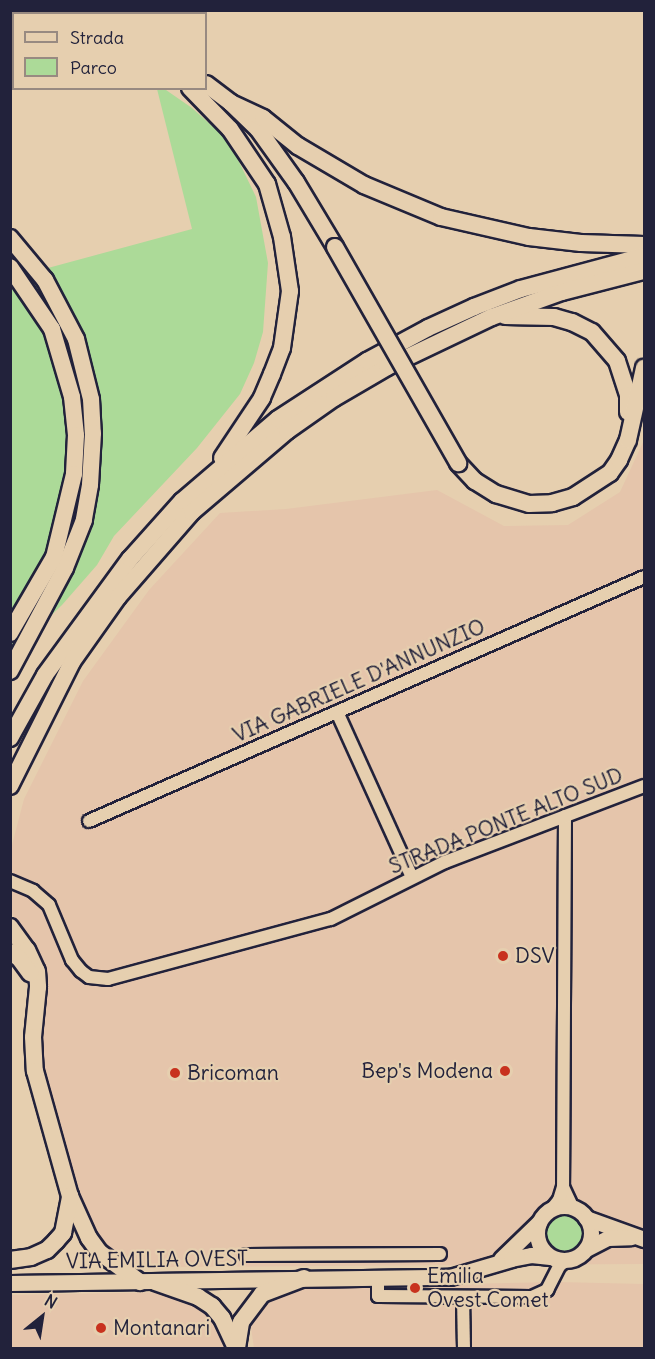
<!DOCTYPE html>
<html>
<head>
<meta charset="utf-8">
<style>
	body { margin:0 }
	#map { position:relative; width:655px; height:1359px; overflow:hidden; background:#e6cfaf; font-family:Delius,sans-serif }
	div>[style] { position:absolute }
	.built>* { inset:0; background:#e5c5ab }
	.green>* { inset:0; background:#acda98 }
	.round { border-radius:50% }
	.roads { filter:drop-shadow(2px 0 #22223b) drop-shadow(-2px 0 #22223b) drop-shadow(0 2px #22223b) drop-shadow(0 -2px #22223b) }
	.minor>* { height:12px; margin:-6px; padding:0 6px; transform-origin:6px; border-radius:6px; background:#e6cfaf }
	.major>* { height:15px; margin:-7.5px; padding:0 7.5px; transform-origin:7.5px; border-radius:7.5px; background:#e6cfaf }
	.major>.ring { margin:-7.5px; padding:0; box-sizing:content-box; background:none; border:15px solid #e6cfaf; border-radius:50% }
	.highway>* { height:16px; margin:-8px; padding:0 8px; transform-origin:8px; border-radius:8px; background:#e6cfaf }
	.bridges { filter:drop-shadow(2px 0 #22223b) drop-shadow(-2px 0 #22223b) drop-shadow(0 2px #22223b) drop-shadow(0 -2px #22223b) }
	.highway-bridge>* { height:16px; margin:-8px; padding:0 8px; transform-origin:8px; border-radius:8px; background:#e6cfaf }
	.dots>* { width:16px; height:16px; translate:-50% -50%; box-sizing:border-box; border:3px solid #e6cfaf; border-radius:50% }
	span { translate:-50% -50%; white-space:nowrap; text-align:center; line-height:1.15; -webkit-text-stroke:4.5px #e6cfaf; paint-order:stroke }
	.street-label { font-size:21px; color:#22223b }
	.poi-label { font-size:21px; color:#22223b }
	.left { translate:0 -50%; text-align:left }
	.right { translate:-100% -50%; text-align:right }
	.frame { position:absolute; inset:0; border:12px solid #22223b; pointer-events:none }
	.legend { position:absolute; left:12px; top:12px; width:195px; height:78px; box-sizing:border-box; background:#e6cfaf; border:2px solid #988a81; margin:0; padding:8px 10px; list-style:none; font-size:18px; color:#22223b }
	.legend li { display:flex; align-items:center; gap:12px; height:30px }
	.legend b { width:30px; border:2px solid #988a81 }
	.north { position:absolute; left:12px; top:1287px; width:60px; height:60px; -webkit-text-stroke:4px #e6cfaf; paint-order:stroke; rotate:30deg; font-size:16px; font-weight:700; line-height:24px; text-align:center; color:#22223b }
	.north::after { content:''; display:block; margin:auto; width:21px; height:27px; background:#22223b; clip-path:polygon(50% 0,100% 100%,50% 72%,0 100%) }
</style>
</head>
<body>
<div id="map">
	<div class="built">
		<div style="clip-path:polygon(644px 440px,644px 1264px,156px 1267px,133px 1264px,114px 1256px,93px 1233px,60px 1138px,40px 1066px,30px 942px,13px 916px,10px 906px,11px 849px,24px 799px,83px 681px,149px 590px,220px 513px,286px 509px,437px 490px,504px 526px,568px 525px,620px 492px)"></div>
		<div style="clip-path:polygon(557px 1282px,644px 1284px,644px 1348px,254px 1348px,250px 1321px,257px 1307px,275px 1293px,297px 1287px)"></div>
		<div style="clip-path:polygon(175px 1292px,197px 1299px,223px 1330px,225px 1348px,11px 1348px,10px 1295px)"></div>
	</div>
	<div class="green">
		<div style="clip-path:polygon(157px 89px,166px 90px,192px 108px,229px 141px,256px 197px,268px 263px,263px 332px,254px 363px,240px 394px,197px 448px,114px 536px,97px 565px,62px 605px,32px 634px,11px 665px,11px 278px,192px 229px)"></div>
		<div class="round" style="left:545px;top:1214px;width:38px;height:38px"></div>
	</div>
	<div class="roads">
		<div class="minor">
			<div style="left:337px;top:712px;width:181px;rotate:65.6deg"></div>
			<div style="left:565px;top:816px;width:371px;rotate:90.3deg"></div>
			<div style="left:563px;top:1187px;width:23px;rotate:65deg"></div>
			<div style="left:89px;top:821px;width:606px;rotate:-23.73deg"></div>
			<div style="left:10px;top:881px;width:25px;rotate:23deg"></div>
			<div style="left:33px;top:891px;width:21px;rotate:41deg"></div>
			<div style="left:49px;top:905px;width:60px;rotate:67.3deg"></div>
			<div style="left:72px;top:960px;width:14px;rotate:51deg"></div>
			<div style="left:81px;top:971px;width:10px;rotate:37deg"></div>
			<div style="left:89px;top:977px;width:19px;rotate:6deg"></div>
			<div style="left:108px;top:979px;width:231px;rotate:-15.1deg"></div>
			<div style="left:331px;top:919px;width:127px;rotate:-26.6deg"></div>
			<div style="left:445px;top:862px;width:213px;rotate:-20.9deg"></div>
			<div style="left:551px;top:1210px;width:13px;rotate:-51deg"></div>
			<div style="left:559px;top:1200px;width:14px;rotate:-73deg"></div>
			<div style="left:246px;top:1255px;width:194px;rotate:-0.3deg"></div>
			<div style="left:378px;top:1278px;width:18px;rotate:90deg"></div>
			<div style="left:378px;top:1296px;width:154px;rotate:0.4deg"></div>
			<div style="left:532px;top:1297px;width:17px;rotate:-25deg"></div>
			<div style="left:547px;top:1290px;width:27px;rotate:-63deg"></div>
			<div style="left:559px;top:1266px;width:10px;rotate:-37deg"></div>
			<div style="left:463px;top:1297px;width:51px;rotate:88.9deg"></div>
		</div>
		<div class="major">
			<div class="ring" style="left:537px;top:1206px;width:39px;height:39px"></div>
			<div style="left:586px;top:1218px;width:62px;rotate:19.9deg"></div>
			<div style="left:586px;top:1249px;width:25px;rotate:-27deg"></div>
			<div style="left:608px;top:1238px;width:23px;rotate:-2deg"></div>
			<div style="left:501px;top:1259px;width:53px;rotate:-44.2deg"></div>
			<div style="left:10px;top:1283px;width:440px;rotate:-0.8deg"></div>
			<div style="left:450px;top:1277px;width:64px;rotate:-16.4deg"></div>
			<div style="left:511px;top:1259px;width:20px;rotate:-11deg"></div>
			<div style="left:531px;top:1255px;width:19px;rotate:6deg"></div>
		</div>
		<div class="highway">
			<div style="left:10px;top:43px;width:4px;rotate:-14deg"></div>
			<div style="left:206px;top:84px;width:31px;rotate:37deg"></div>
			<div style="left:231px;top:103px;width:37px;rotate:44deg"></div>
			<div style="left:258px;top:129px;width:65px;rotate:54.4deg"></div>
			<div style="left:296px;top:182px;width:76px;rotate:59deg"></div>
			<div style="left:190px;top:88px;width:57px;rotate:45.7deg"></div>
			<div style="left:230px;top:129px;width:66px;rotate:56.1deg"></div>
			<div style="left:267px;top:184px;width:55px;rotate:74.2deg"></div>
			<div style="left:282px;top:237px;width:55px;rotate:81.6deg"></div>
			<div style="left:290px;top:291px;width:58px;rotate:98deg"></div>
			<div style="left:282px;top:348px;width:28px;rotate:111deg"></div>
			<div style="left:272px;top:374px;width:26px;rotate:113deg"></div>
			<div style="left:262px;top:398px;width:72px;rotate:123.7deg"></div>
			<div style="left:231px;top:103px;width:35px;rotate:25deg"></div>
			<div style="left:263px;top:118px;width:45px;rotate:38.7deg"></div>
			<div style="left:298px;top:146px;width:77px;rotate:30.6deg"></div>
			<div style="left:364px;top:185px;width:83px;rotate:22.6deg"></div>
			<div style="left:441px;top:217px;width:90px;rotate:12.8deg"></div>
			<div style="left:529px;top:237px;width:52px;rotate:6.6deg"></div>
			<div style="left:581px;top:243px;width:63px;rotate:1.8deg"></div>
			<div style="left:10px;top:238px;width:55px;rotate:50.2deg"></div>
			<div style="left:45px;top:280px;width:67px;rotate:62.3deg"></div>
			<div style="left:76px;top:339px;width:62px;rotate:76deg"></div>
			<div style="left:91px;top:399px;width:34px;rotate:87deg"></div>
			<div style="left:93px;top:433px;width:52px;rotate:93.3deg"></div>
			<div style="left:90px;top:485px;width:36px;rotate:100deg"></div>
			<div style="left:84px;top:520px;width:52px;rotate:111.6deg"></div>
			<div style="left:65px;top:568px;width:117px;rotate:118.1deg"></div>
			<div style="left:10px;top:267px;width:75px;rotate:55.9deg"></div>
			<div style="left:52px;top:329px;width:71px;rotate:73.6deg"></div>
			<div style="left:72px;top:397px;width:38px;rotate:84deg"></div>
			<div style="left:76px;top:435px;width:39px;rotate:93deg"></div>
			<div style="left:74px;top:474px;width:85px;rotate:103.5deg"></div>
			<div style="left:54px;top:557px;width:88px;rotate:120.1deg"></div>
			<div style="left:505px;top:316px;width:49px;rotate:1.2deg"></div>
			<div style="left:554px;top:317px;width:19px;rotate:16deg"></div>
			<div style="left:572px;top:322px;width:22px;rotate:27deg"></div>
			<div style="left:592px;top:332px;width:38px;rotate:49deg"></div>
			<div style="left:617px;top:361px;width:36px;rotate:72deg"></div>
			<div style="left:628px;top:395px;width:17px;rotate:90deg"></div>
			<div style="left:458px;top:463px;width:25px;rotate:47deg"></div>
			<div style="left:475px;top:481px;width:25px;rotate:32deg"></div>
			<div style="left:496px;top:494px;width:34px;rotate:17deg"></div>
			<div style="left:529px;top:504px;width:23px;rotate:-2deg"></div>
			<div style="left:552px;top:503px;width:22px;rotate:-16deg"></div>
			<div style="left:573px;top:497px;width:44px;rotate:-33deg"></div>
			<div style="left:610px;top:473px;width:16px;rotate:-55deg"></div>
			<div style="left:619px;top:460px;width:22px;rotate:-66deg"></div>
			<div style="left:628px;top:440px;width:74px;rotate:-77.5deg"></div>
			<div style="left:10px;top:738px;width:72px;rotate:-60.9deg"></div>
			<div style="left:45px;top:675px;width:144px;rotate:-53.8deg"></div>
			<div style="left:130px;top:559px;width:78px;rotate:-48.1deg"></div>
			<div style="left:182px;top:501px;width:126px;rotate:-40.5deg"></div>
			<div style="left:278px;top:419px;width:106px;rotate:-33.1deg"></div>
			<div style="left:367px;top:361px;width:69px;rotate:-28.4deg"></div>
			<div style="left:428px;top:328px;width:51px;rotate:-24.5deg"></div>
			<div style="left:474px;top:307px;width:50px;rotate:-21deg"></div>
			<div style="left:521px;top:289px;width:127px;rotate:-15deg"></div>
			<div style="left:10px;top:786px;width:139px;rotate:-63.4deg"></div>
			<div style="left:72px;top:662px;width:80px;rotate:-54.7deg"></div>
			<div style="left:118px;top:597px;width:113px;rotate:-49deg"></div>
			<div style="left:192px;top:512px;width:125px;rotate:-40.5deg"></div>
			<div style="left:287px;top:431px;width:57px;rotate:-35.1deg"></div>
			<div style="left:334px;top:398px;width:61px;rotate:-30.3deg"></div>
			<div style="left:387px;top:367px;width:116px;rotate:-25.5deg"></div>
			<div style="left:492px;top:317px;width:74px;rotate:-19.7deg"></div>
			<div style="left:562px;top:292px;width:85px;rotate:-14.4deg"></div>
			<div style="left:10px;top:927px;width:29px;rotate:54deg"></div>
			<div style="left:27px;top:950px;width:23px;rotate:65deg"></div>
			<div style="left:37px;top:971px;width:16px;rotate:86deg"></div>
			<div style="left:38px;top:987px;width:50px;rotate:95.7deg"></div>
			<div style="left:33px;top:1037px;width:34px;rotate:87deg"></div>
			<div style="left:35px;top:1071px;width:130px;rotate:74.4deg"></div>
			<div style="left:70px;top:1196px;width:46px;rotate:65.7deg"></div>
			<div style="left:89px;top:1238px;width:17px;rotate:54deg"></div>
			<div style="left:99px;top:1252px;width:51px;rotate:36.2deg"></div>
			<div style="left:10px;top:952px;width:11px;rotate:34deg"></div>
			<div style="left:19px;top:958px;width:19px;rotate:54deg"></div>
			<div style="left:10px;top:1260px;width:21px;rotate:-8deg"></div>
			<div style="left:31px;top:1257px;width:17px;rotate:-24deg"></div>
			<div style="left:47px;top:1250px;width:13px;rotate:-45deg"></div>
			<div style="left:56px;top:1241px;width:11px;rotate:-49deg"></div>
			<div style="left:63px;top:1233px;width:38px;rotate:-79deg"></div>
			<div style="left:155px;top:1282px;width:46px;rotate:19.2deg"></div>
			<div style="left:198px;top:1297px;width:17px;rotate:33deg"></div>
			<div style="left:212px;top:1306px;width:16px;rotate:50deg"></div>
			<div style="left:222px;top:1318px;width:33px;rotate:65deg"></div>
			<div style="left:237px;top:1348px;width:26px;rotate:-81deg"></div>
			<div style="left:241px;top:1322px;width:35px;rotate:-53deg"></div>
			<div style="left:262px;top:1294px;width:45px;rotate:-20.9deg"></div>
		</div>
	</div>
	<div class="bridges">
		<div class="highway-bridge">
			<div style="left:335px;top:247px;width:249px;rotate:60.3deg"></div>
		</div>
	</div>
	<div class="dots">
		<div style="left:503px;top:956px;background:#c8321e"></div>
		<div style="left:505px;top:1071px;background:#c8321e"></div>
		<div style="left:175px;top:1073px;background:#c8321e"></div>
		<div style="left:415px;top:1288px;background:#c8321e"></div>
		<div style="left:101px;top:1328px;background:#c8321e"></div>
	</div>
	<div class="street-label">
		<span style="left:359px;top:681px;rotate:-24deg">VIA GABRIELE D'ANNUNZIO</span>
		<span style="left:506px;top:821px;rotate:-22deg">STRADA PONTE ALTO SUD</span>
		<span style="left:157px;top:1260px;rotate:-1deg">VIA EMILIA OVEST</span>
	</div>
	<div class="poi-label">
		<span class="left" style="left:515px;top:956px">DSV</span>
		<span class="right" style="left:493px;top:1071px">Bep's Modena</span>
		<span class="left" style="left:187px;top:1073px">Bricoman</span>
		<span class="left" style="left:427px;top:1288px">Emilia<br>Ovest Comet</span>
		<span class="left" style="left:113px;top:1328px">Montanari</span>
	</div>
	<div class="frame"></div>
	<ul class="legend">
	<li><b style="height:8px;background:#e6cfaf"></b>Strada</li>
	<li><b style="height:16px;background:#acda98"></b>Parco</li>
	</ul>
	<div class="north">N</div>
</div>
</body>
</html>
